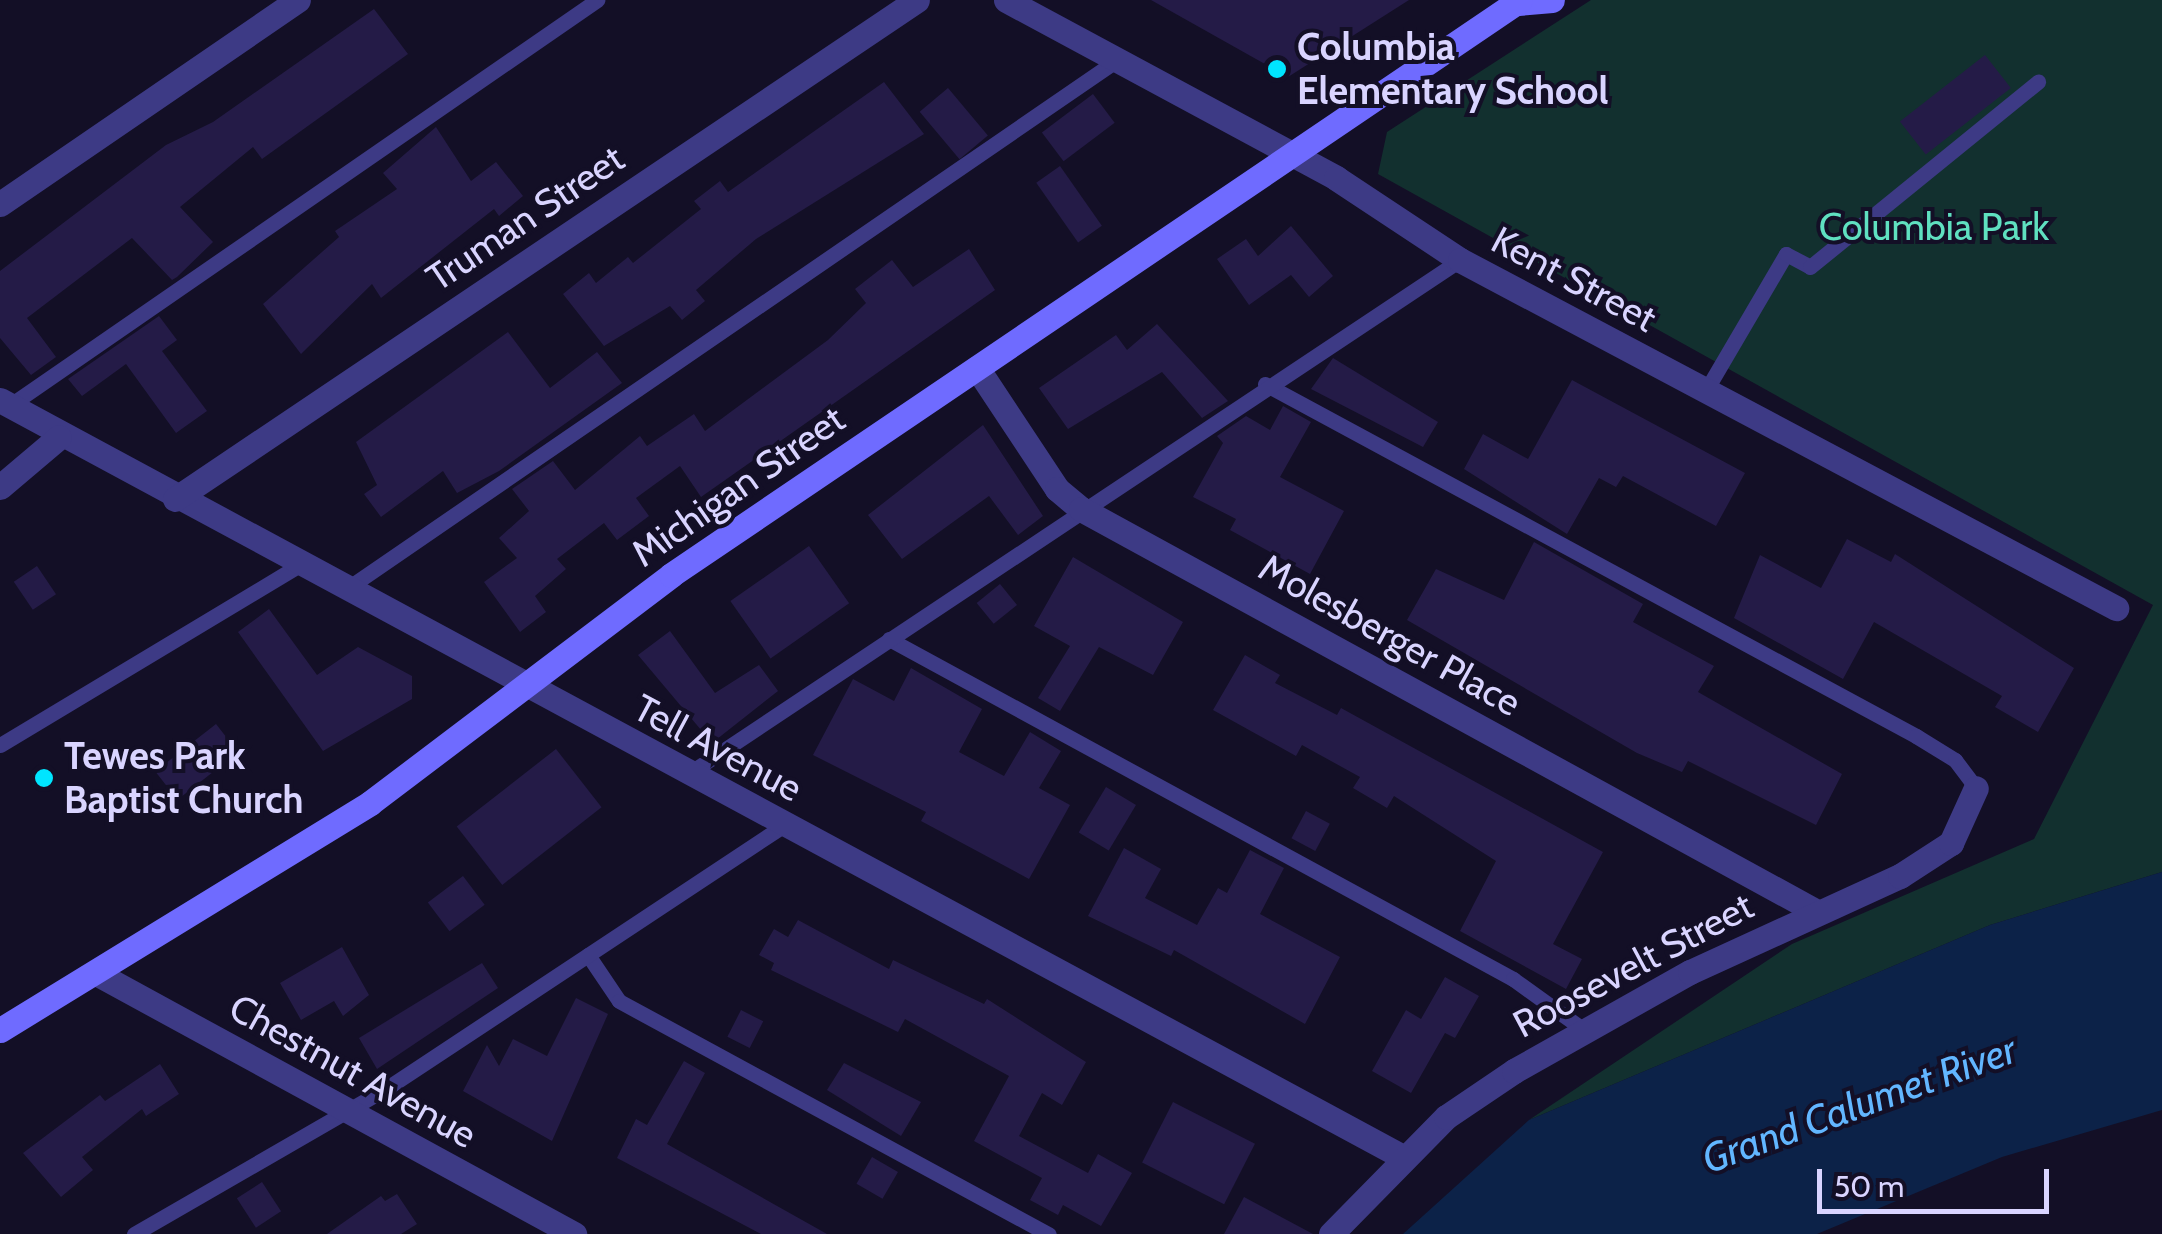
<!DOCTYPE html>
<html>
<head>
<meta charset="utf-8">
<style>
	body { margin:0 }
	#map { position:relative; width:2162px; height:1234px; overflow:hidden; background:#130f26; font-family:Cabin,sans-serif }
	div>[style] { position:absolute }
	.green>* { inset:0; background:#12302f }
	.water>* { inset:0; background:#0c2248 }
	.building>* { inset:0; background:#241b47; transform-origin:0 0 }
	.lane>* { height:15px; margin:-7.5px; padding:0 7.5px; transform-origin:7.5px; border-radius:7.5px; background:#3d3a85 }
	.street>* { height:25px; margin:-12.5px; padding:0 12.5px; transform-origin:12.5px; border-radius:12.5px; background:#3d3a85 }
	.secondary>* { height:25px; margin:-12.5px; padding:0 12.5px; transform-origin:12.5px; border-radius:12.5px; background:#6f6bff }
	.dots>* { width:28px; height:28px; translate:-50% -50%; box-sizing:border-box; border:5px solid #130f26; border-radius:50% }
	span { translate:-50% -50%; white-space:nowrap; text-align:center; line-height:1.15; -webkit-text-stroke:8px #130f26; paint-order:stroke }
	.poi-label { font-size:38px; color:#d9d4ff; font-weight:700 }
	.left { translate:0 -50%; text-align:left }
	.street-label { font-size:38px; color:#d9d4ff }
	.park-label { font-size:38px; color:#5fe0c0 }
	.water-label { font-size:40px; color:#62b6ff; font-style:italic }
	.scale { position:absolute; left:1817px; top:1169px; width:232px; height:45px; box-sizing:border-box; border:5px solid #d9d4ff; border-top:0; padding-left:12px; font-size:30px; line-height:35px; white-space:nowrap; color:#d9d4ff; -webkit-text-stroke:8px #130f26; paint-order:stroke }
</style>
</head>
<body>
<div id="map">
	<div class="green">
		<div style="clip-path:polygon(1591px 0,2162px 0,2162px 872px,1990px 925px,1529px 1120px,1792px 944px,2034px 839px,2153px 605px,1378px 174px,1387px 132px)"></div>
	</div>
	<div class="water">
		<div style="clip-path:polygon(2162px 872px,2162px 1110px,2002px 1157px,1817px 1234px,1403px 1234px,1529px 1120px,1990px 925px)"></div>
	</div>
	<div class="building">
		<div style="clip-path:polygon(1151px 0,1409px 0,1288px 77px)"></div>
		<div style="clip-path:polygon(374px 9px,408px 54px,262px 159px,253px 147px,180px 207px,213px 242px,177px 277px,172px 280px,132px 238px,27px 318px,56px 357px,31px 375px,0 338px,0 271px,166px 145px,213px 122px)"></div>
		<div style="left:1985px;top:55px;width:42px;height:108px;rotate:52deg"></div>
		<div style="clip-path:polygon(884px 82px,924px 134px,756px 239px,696px 290px,705px 301px,682px 320px,670px 306px,604px 346px,563px 294px,589px 273px,596px 283px,628px 257px,633px 263px,701px 209px,694px 201px,720px 181px,728px 192px)"></div>
		<div style="left:948px;top:88px;width:62px;height:37px;rotate:50deg"></div>
		<div style="left:1093px;top:94px;width:36px;height:64px;rotate:53deg"></div>
		<div style="clip-path:polygon(436px 127px,471px 181px,496px 162px,523px 196px,499px 216px,494px 209px,381px 298px,372px 284px,301px 354px,263px 304px,339px 237px,335px 231px,397px 189px,383px 173px)"></div>
		<div style="left:1060px;top:166px;width:73px;height:29px;rotate:55deg"></div>
		<div style="clip-path:polygon(1291px 226px,1333px 276px,1309px 297px,1291px 275px,1249px 305px,1217px 259px,1246px 239px,1258px 256px)"></div>
		<div style="clip-path:polygon(969px 249px,995px 290px,701px 497px,680px 466px,636px 498px,649px 516px,617px 540px,604px 523px,557px 559px,566px 569px,535px 596px,546px 612px,520px 632px,484px 582px,517px 558px,499px 538px,529px 511px,512px 489px,553px 461px,575px 490px,640px 436px,647px 446px,694px 414px,705px 431px,828px 340px,866px 303px,855px 289px,892px 260px,913px 287px)"></div>
		<div style="clip-path:polygon(159px 316px,177px 340px,162px 351px,207px 411px,176px 433px,126px 364px,82px 396px,68px 379px)"></div>
		<div style="clip-path:polygon(1157px 324px,1228px 401px,1202px 418px,1162px 372px,1068px 429px,1039px 388px,1116px 335px,1127px 350px)"></div>
		<div style="clip-path:polygon(508px 332px,550px 388px,597px 352px,622px 383px,499px 471px,457px 493px,443px 471px,381px 517px,364px 494px,377px 485px,356px 442px)"></div>
		<div style="clip-path:polygon(1333px 358px,1438px 422px,1423px 447px,1311px 389px)"></div>
		<div style="clip-path:polygon(1572px 380px,1745px 473px,1716px 526px,1623px 476px,1616px 487px,1599px 478px,1567px 534px,1464px 469px,1483px 434px,1528px 459px)"></div>
		<div style="clip-path:polygon(1283px 406px,1311px 422px,1280px 477px,1344px 511px,1310px 574px,1230px 530px,1236px 519px,1193px 497px,1223px 443px,1217px 436px,1246px 416px,1270px 430px)"></div>
		<div style="clip-path:polygon(983px 425px,1043px 516px,1018px 535px,989px 496px,902px 559px,868px 515px)"></div>
		<div style="clip-path:polygon(1847px 539px,1891px 562px,1895px 554px,2074px 668px,2038px 732px,1995px 707px,2002px 696px,1874px 622px,1843px 679px,1734px 618px,1760px 555px,1821px 588px)"></div>
		<div style="clip-path:polygon(1534px 542px,1643px 604px,1633px 622px,1714px 666px,1698px 692px,1842px 774px,1816px 825px,1688px 761px,1682px 772px,1637px 753px,1407px 620px,1436px 569px,1504px 600px)"></div>
		<div style="left:809px;top:546px;width:70px;height:96px;rotate:55deg"></div>
		<div style="clip-path:polygon(1073px 557px,1183px 622px,1153px 675px,1099px 647px,1060px 711px,1038px 698px,1070px 646px,1034px 626px)"></div>
		<div style="left:37px;top:566px;width:34px;height:28px;rotate:56deg"></div>
		<div style="left:1000px;top:584px;width:27px;height:30px;rotate:51deg"></div>
		<div style="clip-path:polygon(269px 609px,317px 675px,358px 647px,412px 676px,412px 699px,323px 751px,238px 632px)"></div>
		<div style="clip-path:polygon(670px 631px,715px 693px,759px 665px,778px 691px,712px 743px,638px 655px)"></div>
		<div style="clip-path:polygon(1245px 655px,1280px 675px,1275px 683px,1337px 715px,1341px 708px,1603px 852px,1553px 944px,1582px 959px,1566px 989px,1460px 931px,1496px 861px,1394px 796px,1387px 808px,1353px 788px,1360px 777px,1302px 745px,1296px 756px,1213px 710px)"></div>
		<div style="clip-path:polygon(911px 668px,982px 709px,959px 752px,1004px 776px,1030px 732px,1061px 751px,1039px 788px,1070px 805px,1029px 879px,921px 821px,926px 812px,813px 755px,853px 679px,894px 701px)"></div>
		<div style="left:216px;top:724px;width:36px;height:77px;rotate:52deg"></div>
		<div style="left:556px;top:749px;width:74px;height:126px;rotate:52deg"></div>
		<div style="left:1106px;top:787px;width:35px;height:53px;rotate:31deg"></div>
		<div style="left:1306px;top:811px;width:27px;height:31px;rotate:28deg"></div>
		<div style="clip-path:polygon(1124px 848px,1161px 869px,1145px 898px,1197px 925px,1218px 888px,1227px 893px,1250px 850px,1284px 868px,1260px 914px,1340px 957px,1305px 1024px,1174px 950px,1171px 956px,1088px 916px)"></div>
		<div style="left:463px;top:876px;width:36px;height:44px;rotate:53deg"></div>
		<div style="clip-path:polygon(798px 920px,889px 969px,893px 960px,984px 1004px,987px 999px,1086px 1062px,1062px 1105px,1042px 1093px,1019px 1136px,1088px 1173px,1098px 1154px,1132px 1173px,1101px 1226px,1063px 1205px,1058px 1215px,1030px 1200px,1042px 1178px,974px 1141px,1009px 1076px,905px 1019px,898px 1032px,771px 970px,774px 963px,759px 955px,774px 929px,788px 937px)"></div>
		<div style="clip-path:polygon(342px 947px,369px 995px,343px 1016px,334px 1001px,301px 1020px,280px 983px)"></div>
		<div style="clip-path:polygon(482px 963px,498px 988px,377px 1069px,359px 1038px)"></div>
		<div style="clip-path:polygon(1445px 977px,1479px 996px,1455px 1038px,1445px 1033px,1411px 1093px,1372px 1071px,1406px 1010px,1421px 1019px)"></div>
		<div style="clip-path:polygon(576px 998px,608px 1014px,552px 1141px,463px 1091px,487px 1045px,499px 1066px,513px 1039px,547px 1056px)"></div>
		<div style="left:741px;top:1010px;width:25px;height:30px;rotate:27deg"></div>
		<div style="clip-path:polygon(684px 1061px,705px 1073px,667px 1144px,827px 1234px,761px 1234px,617px 1158px,636px 1119px,647px 1125px)"></div>
		<div style="clip-path:polygon(844px 1063px,921px 1102px,901px 1136px,827px 1090px)"></div>
		<div style="clip-path:polygon(160px 1064px,179px 1094px,146px 1116px,142px 1109px,82px 1157px,93px 1170px,61px 1197px,23px 1153px,100px 1095px,105px 1101px)"></div>
		<div style="left:1173px;top:1102px;width:92px;height:68px;rotate:27deg"></div>
		<div style="left:872px;top:1157px;width:30px;height:31px;rotate:30deg"></div>
		<div style="left:262px;top:1182px;width:35px;height:30px;rotate:57deg"></div>
		<div style="clip-path:polygon(397px 1194px,417px 1224px,401px 1234px,327px 1234px,381px 1196px,385px 1201px)"></div>
		<div style="clip-path:polygon(1244px 1197px,1313px 1234px,1224px 1234px)"></div>
	</div>
	<div class="lane">
		<div style="left:1265px;top:384px;width:740px;rotate:28.4deg"></div>
		<div style="left:1916px;top:736px;width:46px;rotate:31.6deg"></div>
		<div style="left:1955px;top:760px;width:35px;rotate:53deg"></div>
		<div style="left:1705px;top:392px;width:160px;rotate:-59.6deg"></div>
		<div style="left:1786px;top:254px;width:27px;rotate:28deg"></div>
		<div style="left:1810px;top:267px;width:294px;rotate:-39.1deg"></div>
		<div style="left:9px;top:406px;width:715px;rotate:-34.62deg"></div>
		<div style="left:345px;top:590px;width:936px;rotate:-34.47deg"></div>
		<div style="left:889px;top:639px;width:711px;rotate:28.58deg"></div>
		<div style="left:1513px;top:979px;width:87px;rotate:35.7deg"></div>
		<div style="left:0;top:745px;width:348px;rotate:-31deg"></div>
		<div style="left:688px;top:774px;width:927px;rotate:-33.66deg"></div>
		<div style="left:588px;top:955px;width:55px;rotate:56deg"></div>
		<div style="left:619px;top:1001px;width:489px;rotate:28.5deg"></div>
		<div style="left:134px;top:1234px;width:296px;rotate:-30deg"></div>
		<div style="left:390px;top:1086px;width:473px;rotate:-33.5deg"></div>
	</div>
	<div class="street">
		<div style="left:1006px;top:0;width:375px;rotate:28.3deg"></div>
		<div style="left:1336px;top:178px;width:149px;rotate:33.5deg"></div>
		<div style="left:1460px;top:260px;width:743px;rotate:27.95deg"></div>
		<div style="left:0;top:204px;width:361px;rotate:-34.4deg"></div>
		<div style="left:977px;top:368px;width:145px;rotate:56.5deg"></div>
		<div style="left:1057px;top:489px;width:31px;rotate:40deg"></div>
		<div style="left:1081px;top:509px;width:839px;rotate:28.7deg"></div>
		<div style="left:0;top:400px;width:1594px;rotate:28.35deg"></div>
		<div style="left:0;top:487px;width:77px;rotate:-40.3deg"></div>
		<div style="left:175px;top:499px;width:894px;rotate:-33.92deg"></div>
		<div style="left:96px;top:973px;width:545px;rotate:28.64deg"></div>
		<div style="left:1331px;top:1234px;width:164px;rotate:-45.5deg"></div>
		<div style="left:1446px;top:1117px;width:82px;rotate:-34.1deg"></div>
		<div style="left:1514px;top:1071px;width:202px;rotate:-29.4deg"></div>
		<div style="left:1690px;top:972px;width:231px;rotate:-24.6deg"></div>
		<div style="left:1900px;top:876px;width:61px;rotate:-32.9deg"></div>
		<div style="left:1951px;top:843px;width:60px;rotate:-65.6deg"></div>
	</div>
	<div class="secondary">
		<div style="left:1518px;top:3px;width:34px;rotate:-5deg"></div>
		<div style="left:0;top:1030px;width:434px;rotate:-31.5deg"></div>
		<div style="left:370px;top:803px;width:378px;rotate:-37.1deg"></div>
		<div style="left:671px;top:575px;width:1025px;rotate:-34.11deg"></div>
	</div>
	<div class="dots">
		<div style="left:1277px;top:69px;background:#00e5ff"></div>
		<div style="left:44px;top:778px;background:#00e5ff"></div>
	</div>
	<div class="poi-label">
		<span class="left" style="left:1297px;top:69px">Columbia<br>Elementary School</span>
		<span class="left" style="left:64px;top:778px">Tewes Park<br>Baptist Church</span>
	</div>
	<div class="street-label">
		<span style="left:525px;top:218px;rotate:-34deg">Truman Street</span>
		<span style="left:1574px;top:279px;rotate:28deg">Kent Street</span>
		<span style="left:738px;top:486px;rotate:-35deg">Michigan Street</span>
		<span style="left:1390px;top:635px;rotate:29deg">Molesberger Place</span>
		<span style="left:718px;top:748px;rotate:28deg">Tell Avenue</span>
		<span style="left:1633px;top:965px;rotate:-28deg">Roosevelt Street</span>
		<span style="left:353px;top:1071px;rotate:29deg">Chestnut Avenue</span>
	</div>
	<div class="park-label">
		<span style="left:1934px;top:227px">Columbia Park</span>
	</div>
	<div class="water-label">
		<span style="left:1859px;top:1104px;rotate:-20deg">Grand Calumet River</span>
	</div>
	<div class="scale">50 m</div>
</div>
</body>
</html>
